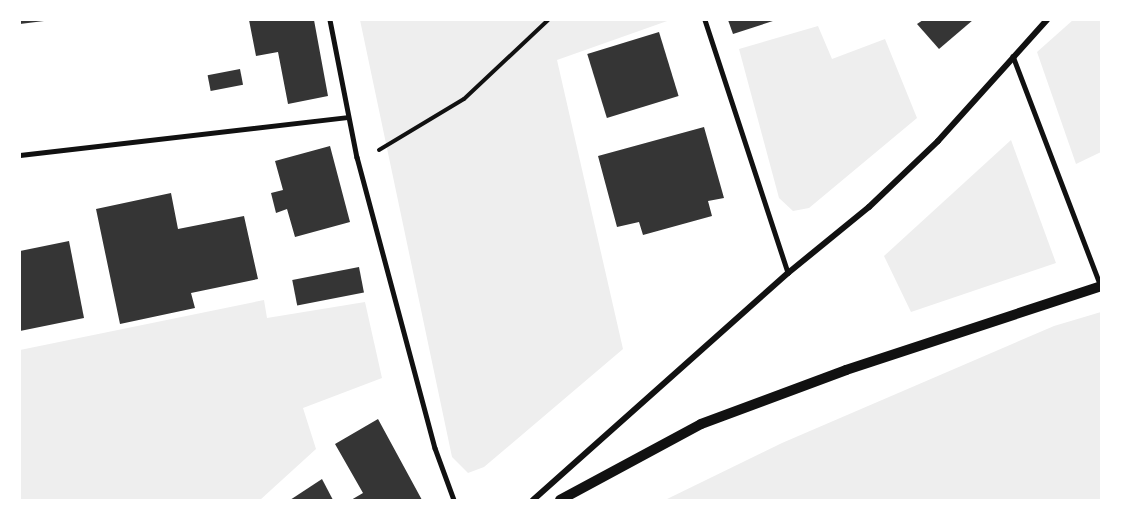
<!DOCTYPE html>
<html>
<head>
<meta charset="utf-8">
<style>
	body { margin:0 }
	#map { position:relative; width:1121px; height:520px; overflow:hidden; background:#fff; font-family:"Open Sans",sans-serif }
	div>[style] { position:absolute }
	.green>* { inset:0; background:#eee }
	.building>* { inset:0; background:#353535; transform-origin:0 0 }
	.path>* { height:4px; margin:-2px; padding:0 2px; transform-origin:2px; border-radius:2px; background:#111 }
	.service>* { height:4.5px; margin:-2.25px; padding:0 2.25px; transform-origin:2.25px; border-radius:2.25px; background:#111 }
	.minor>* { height:6px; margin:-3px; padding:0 3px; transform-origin:3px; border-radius:3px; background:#111 }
	.tertiary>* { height:10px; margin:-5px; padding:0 5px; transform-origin:5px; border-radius:5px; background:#111 }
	span { translate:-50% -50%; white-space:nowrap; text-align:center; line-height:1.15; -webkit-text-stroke:4.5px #fff; paint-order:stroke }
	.frame { position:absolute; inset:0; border:21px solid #fff; pointer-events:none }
</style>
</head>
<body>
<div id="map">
	<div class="green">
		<div style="clip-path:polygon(360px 20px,670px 20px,557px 60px,623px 349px,484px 467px,468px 473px,452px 457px)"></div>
		<div style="clip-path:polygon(1073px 20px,1102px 20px,1101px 152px,1076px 164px,1037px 52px)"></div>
		<div style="clip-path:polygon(818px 26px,832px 59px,885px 39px,917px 118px,809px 208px,793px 211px,779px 198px,739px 49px)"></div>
		<div style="clip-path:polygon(1011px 140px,1056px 263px,911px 312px,884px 256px)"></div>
		<div style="clip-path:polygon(264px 300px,267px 318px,365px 302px,382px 378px,303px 408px,316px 449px,260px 500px,20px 500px,20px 350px)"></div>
		<div style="clip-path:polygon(1101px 312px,1101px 500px,665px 500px,782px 443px,1054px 326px)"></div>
	</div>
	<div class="building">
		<div style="clip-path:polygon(20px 20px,44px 20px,44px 21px,20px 24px)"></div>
		<div style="clip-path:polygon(249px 20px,314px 20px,328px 96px,288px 104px,278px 52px,256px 56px)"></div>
		<div style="clip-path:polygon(728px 20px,776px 20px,733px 34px)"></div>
		<div style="clip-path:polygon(923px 20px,973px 20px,939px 49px,917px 24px)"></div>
		<div style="left:659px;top:32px;width:67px;height:75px;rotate:73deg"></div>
		<div style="left:240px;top:69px;width:16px;height:33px;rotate:79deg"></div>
		<div style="clip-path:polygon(704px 127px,724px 198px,708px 201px,712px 216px,643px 235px,639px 222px,617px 227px,598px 156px)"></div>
		<div style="clip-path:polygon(330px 146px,350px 222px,295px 237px,287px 209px,276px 213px,271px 193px,283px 190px,275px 161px)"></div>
		<div style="clip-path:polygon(171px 193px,178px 229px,244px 216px,258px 279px,191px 293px,195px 308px,120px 324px,96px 209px)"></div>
		<div style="clip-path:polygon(69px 241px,84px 318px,20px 331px,20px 251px)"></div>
		<div style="left:359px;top:267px;width:26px;height:68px;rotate:79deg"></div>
		<div style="clip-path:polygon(378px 419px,422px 500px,351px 500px,363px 493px,335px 444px)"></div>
		<div style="clip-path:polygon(322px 479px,333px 500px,290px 500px)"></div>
	</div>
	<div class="path">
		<div style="left:379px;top:150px;width:99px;rotate:-31deg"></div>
		<div style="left:464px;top:99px;width:115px;rotate:-43.2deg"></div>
	</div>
	<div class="service">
		<div style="left:330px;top:20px;width:140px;rotate:78.9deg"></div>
		<div style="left:357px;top:157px;width:301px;rotate:75deg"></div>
		<div style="left:435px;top:448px;width:55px;rotate:69.9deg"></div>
		<div style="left:705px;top:20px;width:266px;rotate:71.8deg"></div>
		<div style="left:1013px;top:56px;width:246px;rotate:69.1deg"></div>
		<div style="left:20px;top:155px;width:329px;rotate:-6.6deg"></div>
	</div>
	<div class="minor">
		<div style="left:533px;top:500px;width:341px;rotate:-41.7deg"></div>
		<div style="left:788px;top:273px;width:104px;rotate:-39.2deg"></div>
		<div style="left:869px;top:207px;width:95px;rotate:-43.7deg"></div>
		<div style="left:938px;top:141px;width:163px;rotate:-48deg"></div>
	</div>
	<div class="tertiary">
		<div style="left:560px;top:500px;width:160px;rotate:-28.3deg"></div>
		<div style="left:701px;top:424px;width:155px;rotate:-20.4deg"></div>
		<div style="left:846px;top:370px;width:269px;rotate:-18.2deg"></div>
	</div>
	<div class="frame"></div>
</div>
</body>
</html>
